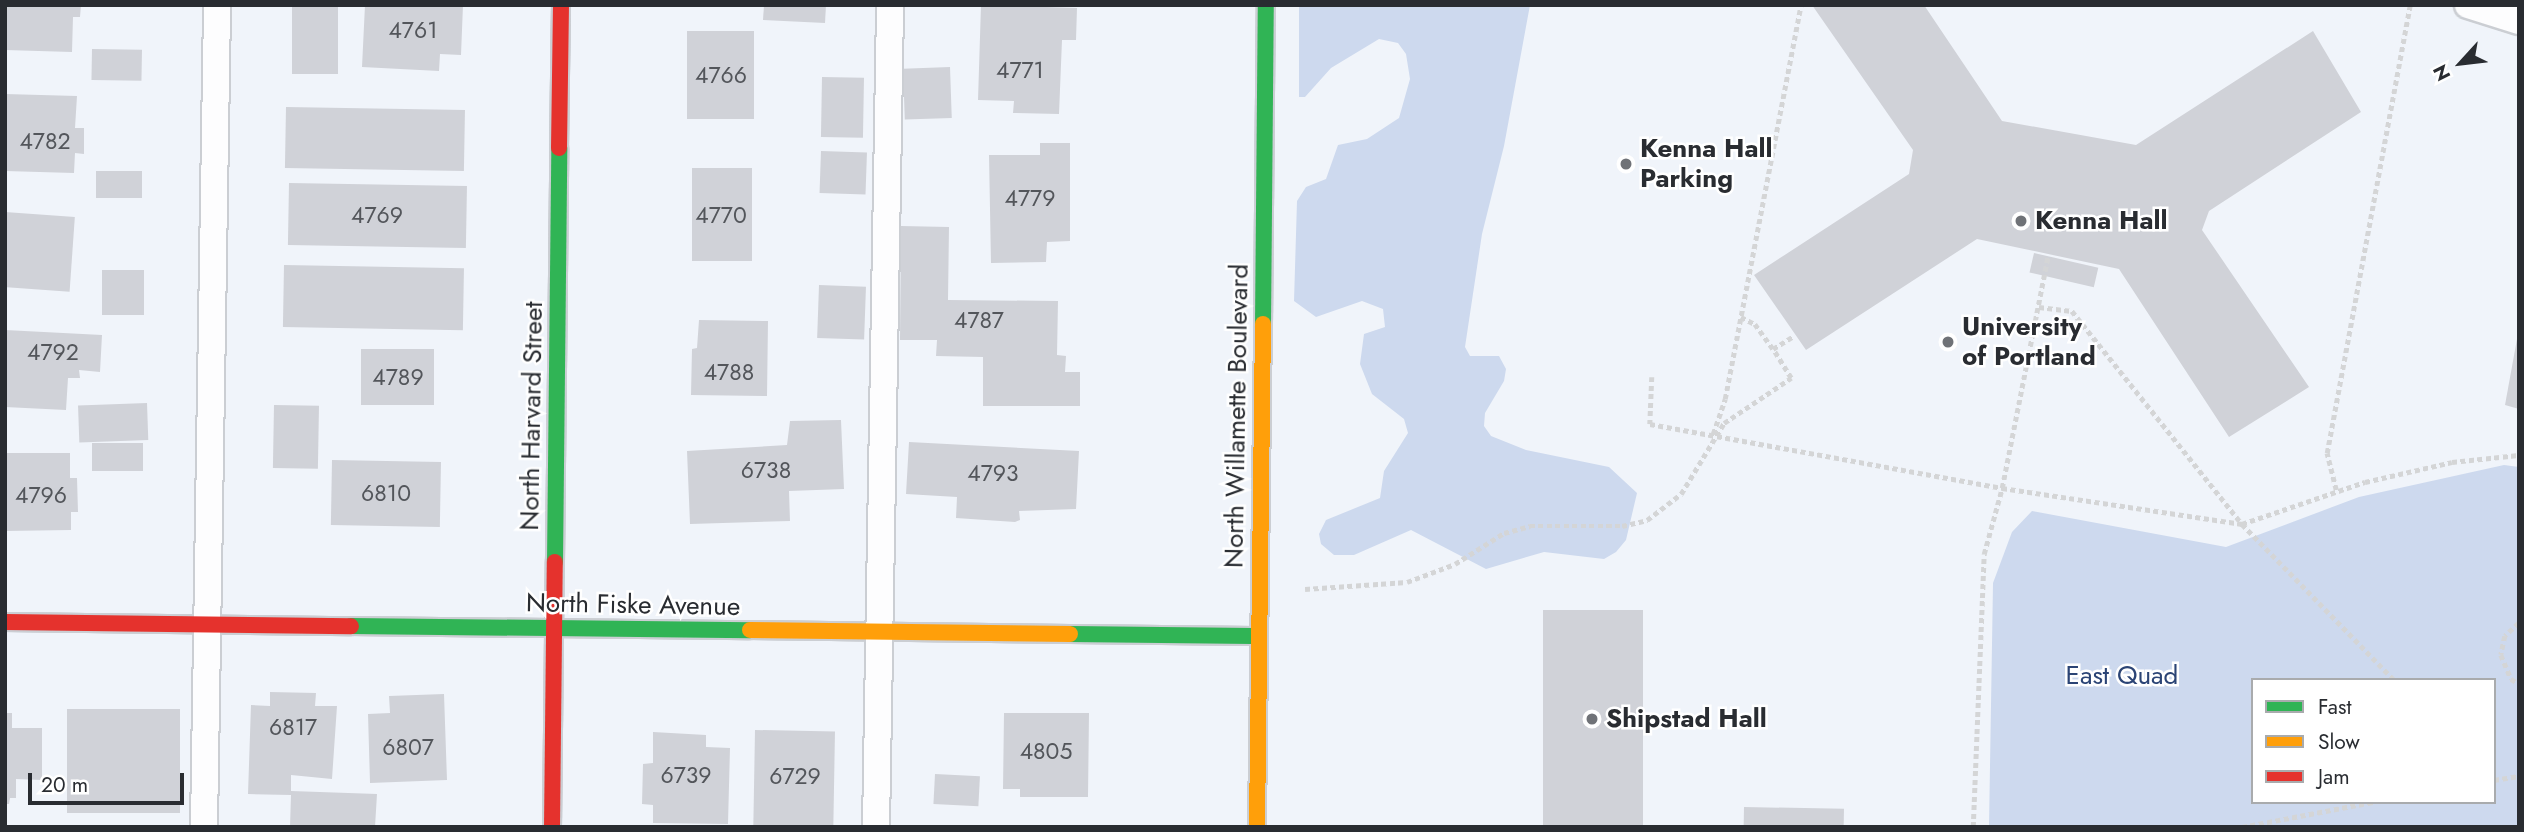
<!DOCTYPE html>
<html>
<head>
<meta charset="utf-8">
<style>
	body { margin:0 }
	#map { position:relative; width:2524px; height:832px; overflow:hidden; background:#f0f4fa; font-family:Jost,sans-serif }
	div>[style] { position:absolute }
	.green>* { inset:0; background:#cdd9ee }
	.building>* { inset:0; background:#d0d2d8; transform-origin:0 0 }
	.path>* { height:4.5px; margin-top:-2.25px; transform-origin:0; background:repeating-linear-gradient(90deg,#d4d5d6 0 5px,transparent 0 8.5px) }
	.roads { filter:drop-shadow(2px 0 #cbced3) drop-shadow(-2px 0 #cbced3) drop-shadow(0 2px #cbced3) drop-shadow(0 -2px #cbced3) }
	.lane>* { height:26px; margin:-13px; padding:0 13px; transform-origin:13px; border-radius:13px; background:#fdfdfe }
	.fast>* { height:16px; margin:-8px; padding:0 8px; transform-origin:8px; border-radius:8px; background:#30b455 }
	.slow>* { height:16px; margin:-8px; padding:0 8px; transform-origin:8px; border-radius:8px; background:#ff9f0a }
	.jam>* { height:16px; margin:-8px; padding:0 8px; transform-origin:8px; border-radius:8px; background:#e5322d }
	.dots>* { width:19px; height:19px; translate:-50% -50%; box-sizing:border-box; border:4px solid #fff; border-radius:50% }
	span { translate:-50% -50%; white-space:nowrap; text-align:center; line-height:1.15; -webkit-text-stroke:5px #fff; paint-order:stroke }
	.number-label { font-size:23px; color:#53565b }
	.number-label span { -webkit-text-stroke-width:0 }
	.poi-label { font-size:26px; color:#292c31; font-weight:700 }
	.left { translate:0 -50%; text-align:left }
	.street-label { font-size:26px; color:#292c31 }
	.park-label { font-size:26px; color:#2b4475 }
	.frame { position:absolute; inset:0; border:7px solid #292c31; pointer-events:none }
	.legend { position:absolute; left:2251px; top:678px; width:245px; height:126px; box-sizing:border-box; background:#fff; border:2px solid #a9abad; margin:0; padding:9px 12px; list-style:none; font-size:21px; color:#292c31 }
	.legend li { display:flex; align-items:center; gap:14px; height:35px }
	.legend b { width:35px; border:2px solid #a9abad }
	.north { position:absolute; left:2426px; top:28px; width:70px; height:70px; -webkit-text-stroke:5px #fff; paint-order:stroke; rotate:243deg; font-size:19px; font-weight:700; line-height:28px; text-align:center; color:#292c31 }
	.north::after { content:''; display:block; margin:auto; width:24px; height:32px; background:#292c31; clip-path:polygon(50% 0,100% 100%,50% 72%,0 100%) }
	.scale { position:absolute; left:28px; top:773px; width:156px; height:32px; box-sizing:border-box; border:4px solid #292c31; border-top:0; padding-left:9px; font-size:21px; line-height:24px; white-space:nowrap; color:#292c31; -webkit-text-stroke:5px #fff; paint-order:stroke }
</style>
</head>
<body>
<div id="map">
	<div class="green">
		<div style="clip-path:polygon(1299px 5px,1530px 5px,1504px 146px,1482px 234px,1465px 347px,1470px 356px,1499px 356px,1506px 369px,1504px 381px,1485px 413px,1484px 426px,1491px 436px,1526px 450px,1609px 467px,1637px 493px,1626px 540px,1616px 552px,1604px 559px,1544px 552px,1486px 569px,1411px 530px,1354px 555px,1334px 555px,1321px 544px,1319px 534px,1326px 520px,1380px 498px,1384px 471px,1408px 433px,1404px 419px,1372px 394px,1360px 364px,1364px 334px,1385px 327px,1383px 309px,1362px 301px,1316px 317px,1294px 301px,1297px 201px,1306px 187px,1326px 179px,1338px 145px,1367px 139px,1399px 118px,1410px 79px,1406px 54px,1398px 43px,1379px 39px,1331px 68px,1305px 97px,1299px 97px)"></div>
		<div style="clip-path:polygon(evenodd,2504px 465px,2519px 467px,2519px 827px,1989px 827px,1993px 583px,2012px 532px,2032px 511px,2226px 547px,2359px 497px,2504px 465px,2253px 680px,2494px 680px,2494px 802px,2253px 802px,2253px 680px)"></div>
	</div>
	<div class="building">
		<div style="clip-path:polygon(5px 5px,81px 5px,80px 17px,73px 17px,72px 52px,5px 50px)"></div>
		<div style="left:292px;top:5px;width:46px;height:69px"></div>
		<div style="clip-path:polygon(365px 5px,463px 5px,461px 55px,440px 54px,439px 71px,362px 67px)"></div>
		<div style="clip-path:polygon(764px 5px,826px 5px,825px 23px,763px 20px)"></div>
		<div style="clip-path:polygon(981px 5px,1077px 8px,1076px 40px,1062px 40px,1059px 114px,1013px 113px,1014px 101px,978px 100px)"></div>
		<div style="clip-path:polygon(1812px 5px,1924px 5px,2002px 121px,2136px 145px,2313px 31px,2361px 112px,2209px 211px,2202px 230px,2309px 387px,2229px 437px,2119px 269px,1977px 239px,1806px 350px,1754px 275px,1909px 174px,1913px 150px)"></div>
		<div style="left:687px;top:31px;width:67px;height:88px"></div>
		<div style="left:92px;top:49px;width:50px;height:31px;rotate:1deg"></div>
		<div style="left:950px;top:67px;width:51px;height:47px;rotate:88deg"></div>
		<div style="left:822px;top:77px;width:42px;height:60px;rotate:1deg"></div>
		<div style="clip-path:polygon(5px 94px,77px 96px,75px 128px,84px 128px,84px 154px,75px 153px,74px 173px,5px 171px)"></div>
		<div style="left:286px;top:107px;width:179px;height:61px;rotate:1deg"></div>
		<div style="clip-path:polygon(1040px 143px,1070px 143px,1070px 241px,1047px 242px,1046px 262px,991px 263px,989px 155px,1040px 155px)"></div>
		<div style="left:821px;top:151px;width:46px;height:42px;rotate:2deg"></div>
		<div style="left:692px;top:168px;width:60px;height:93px"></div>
		<div style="left:96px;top:171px;width:46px;height:27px"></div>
		<div style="left:289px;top:183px;width:178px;height:62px;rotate:1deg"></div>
		<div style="left:5px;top:212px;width:70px;height:75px;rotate:4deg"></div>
		<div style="clip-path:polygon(901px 226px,949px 227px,948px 300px,1058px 301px,1057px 355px,1066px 356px,1065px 372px,1080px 372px,1080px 406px,983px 406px,983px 357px,936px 356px,937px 340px,900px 340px)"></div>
		<div style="left:2034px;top:253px;width:66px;height:20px;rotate:13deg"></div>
		<div style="left:284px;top:265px;width:180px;height:62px;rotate:1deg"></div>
		<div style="left:102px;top:270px;width:42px;height:45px"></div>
		<div style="left:819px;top:285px;width:47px;height:53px;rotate:2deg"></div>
		<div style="clip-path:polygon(699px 320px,768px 321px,767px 396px,691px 395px,692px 349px,697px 348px)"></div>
		<div style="clip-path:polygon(5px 330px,102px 335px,100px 372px,79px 370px,80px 378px,68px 378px,66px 410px,5px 407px)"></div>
		<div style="clip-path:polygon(2517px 339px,2519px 339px,2519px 409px,2505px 405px)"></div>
		<div style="left:361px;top:349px;width:73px;height:56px"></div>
		<div style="left:147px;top:403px;width:37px;height:69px;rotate:88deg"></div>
		<div style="left:274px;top:405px;width:45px;height:63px;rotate:1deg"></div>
		<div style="clip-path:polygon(841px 420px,844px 489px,789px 491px,790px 521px,690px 524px,687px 451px,787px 445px,790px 421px)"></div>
		<div style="clip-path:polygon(909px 442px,1079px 451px,1076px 509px,1019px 511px,1020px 520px,1015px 522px,956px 518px,957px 497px,906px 494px)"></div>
		<div style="left:92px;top:443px;width:51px;height:28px"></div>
		<div style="clip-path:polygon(5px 453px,70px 453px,70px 478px,77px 478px,78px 512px,71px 512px,71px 530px,5px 531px)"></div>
		<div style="left:332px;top:460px;width:109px;height:65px;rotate:1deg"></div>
		<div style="left:1543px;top:610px;width:100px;height:217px"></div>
		<div style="clip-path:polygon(270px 692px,316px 693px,315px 706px,337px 706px,332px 779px,291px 775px,291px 791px,377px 794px,375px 827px,290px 827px,291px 795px,248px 794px,251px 705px,270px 706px)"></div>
		<div style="clip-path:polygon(444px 694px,447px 780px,370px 783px,368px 714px,390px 713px,389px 696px)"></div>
		<div style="left:67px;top:709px;width:113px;height:104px"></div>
		<div style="clip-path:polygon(5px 713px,12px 713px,12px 728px,42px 728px,42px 780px,16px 779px,16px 798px,10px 798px,9px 804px,5px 804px)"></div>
		<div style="clip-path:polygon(1004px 713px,1089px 713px,1088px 797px,1020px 797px,1020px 789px,1003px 789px)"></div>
		<div style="left:755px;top:730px;width:80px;height:97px;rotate:1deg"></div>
		<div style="clip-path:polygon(653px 732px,706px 735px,706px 747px,730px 748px,728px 824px,653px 823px,653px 805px,642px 804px,643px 764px,653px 763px)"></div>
		<div style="left:935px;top:774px;width:45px;height:30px;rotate:3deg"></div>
		<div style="left:1744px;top:807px;width:100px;height:20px;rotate:1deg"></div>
	</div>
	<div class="path">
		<div style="left:2039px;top:307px;width:33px;rotate:7deg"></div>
		<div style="left:2072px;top:311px;width:273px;rotate:51.4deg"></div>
		<div style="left:2242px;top:524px;width:130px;rotate:-18.9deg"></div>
		<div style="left:2365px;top:482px;width:89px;rotate:-12.9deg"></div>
		<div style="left:2452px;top:462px;width:67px;rotate:-6deg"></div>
		<div style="left:1741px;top:317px;width:16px;rotate:27deg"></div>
		<div style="left:1755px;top:324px;width:31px;rotate:54deg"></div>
		<div style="left:1652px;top:377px;width:47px;rotate:92.4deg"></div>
		<div style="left:1650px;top:424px;width:358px;rotate:10.3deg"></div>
		<div style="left:2002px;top:488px;width:243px;rotate:8.5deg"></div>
		<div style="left:2242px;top:524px;width:218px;rotate:45.7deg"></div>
		<div style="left:1713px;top:434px;width:37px;rotate:-71deg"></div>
		<div style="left:1725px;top:399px;width:401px;rotate:-79.1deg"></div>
		<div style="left:2336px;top:490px;width:38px;rotate:-104deg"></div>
		<div style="left:2327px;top:453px;width:456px;rotate:-79.5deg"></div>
		<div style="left:1305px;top:589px;width:102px;rotate:-3.9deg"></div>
		<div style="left:1407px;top:582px;width:51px;rotate:-20.6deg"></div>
		<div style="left:1455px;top:564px;width:58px;rotate:-32.3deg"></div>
		<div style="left:1504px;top:533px;width:27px;rotate:-15deg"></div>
		<div style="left:1530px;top:526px;width:92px"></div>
		<div style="left:1622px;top:526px;width:26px;rotate:-13deg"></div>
		<div style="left:1647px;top:520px;width:43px;rotate:-37.4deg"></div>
		<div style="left:1681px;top:494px;width:83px;rotate:-58.8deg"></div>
		<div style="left:1724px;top:423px;width:81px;rotate:-33.9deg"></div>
		<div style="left:1791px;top:378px;width:34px;rotate:-122deg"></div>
		<div style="left:1773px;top:349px;width:25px;rotate:-32deg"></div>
		<div style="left:2519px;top:623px;width:19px;rotate:137deg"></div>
		<div style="left:2505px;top:636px;width:19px;rotate:102deg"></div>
		<div style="left:2501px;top:655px;width:26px;rotate:67deg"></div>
		<div style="left:2511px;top:679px;width:9px;rotate:32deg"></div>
		<div style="left:2494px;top:780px;width:25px;rotate:-9deg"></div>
		<div style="left:1973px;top:827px;width:273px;rotate:-87.7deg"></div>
		<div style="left:1984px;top:554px;width:68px;rotate:-74.7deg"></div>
		<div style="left:2002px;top:488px;width:237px;rotate:-78.8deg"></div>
		<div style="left:2242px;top:827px;width:133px;rotate:-10.8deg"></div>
	</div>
	<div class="roads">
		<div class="lane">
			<div style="left:2468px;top:5px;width:53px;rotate:17.4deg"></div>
			<div style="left:204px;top:827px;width:822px;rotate:-89.09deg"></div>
			<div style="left:876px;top:827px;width:822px;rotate:-89.02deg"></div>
		</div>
		<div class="fast">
			<div style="left:1263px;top:324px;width:319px;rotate:-89.5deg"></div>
			<div style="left:555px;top:562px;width:414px;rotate:-89.4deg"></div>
			<div style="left:351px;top:626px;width:399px;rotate:0.6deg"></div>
			<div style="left:1070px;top:634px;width:189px;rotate:0.6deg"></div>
		</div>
		<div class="slow">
			<div style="left:750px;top:630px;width:320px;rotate:0.7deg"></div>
			<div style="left:1257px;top:827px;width:503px;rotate:-89.32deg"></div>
		</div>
		<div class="jam">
			<div style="left:559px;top:148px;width:143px;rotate:-89.2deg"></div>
			<div style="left:5px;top:622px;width:346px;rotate:0.7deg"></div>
			<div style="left:552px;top:827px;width:265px;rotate:-89.4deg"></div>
		</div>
	</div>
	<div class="dots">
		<div style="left:1626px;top:164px;background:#6f7277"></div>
		<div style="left:2021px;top:221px;background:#6f7277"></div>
		<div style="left:1948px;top:342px;background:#6f7277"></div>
		<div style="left:1592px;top:719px;background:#6f7277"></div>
	</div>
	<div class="number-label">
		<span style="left:413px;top:30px">4761</span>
		<span style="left:1020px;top:70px">4771</span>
		<span style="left:721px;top:75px">4766</span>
		<span style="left:45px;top:141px">4782</span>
		<span style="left:1030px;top:198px">4779</span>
		<span style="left:377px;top:215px">4769</span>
		<span style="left:721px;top:215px">4770</span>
		<span style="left:979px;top:320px">4787</span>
		<span style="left:53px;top:352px">4792</span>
		<span style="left:729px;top:372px">4788</span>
		<span style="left:398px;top:377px">4789</span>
		<span style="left:766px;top:470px">6738</span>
		<span style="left:993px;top:473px">4793</span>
		<span style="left:386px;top:493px">6810</span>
		<span style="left:41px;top:495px">4796</span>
		<span style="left:293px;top:727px">6817</span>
		<span style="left:408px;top:747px">6807</span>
		<span style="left:1046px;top:751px">4805</span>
		<span style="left:686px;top:775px">6739</span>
		<span style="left:795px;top:776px">6729</span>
	</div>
	<div class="poi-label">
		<span class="left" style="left:1640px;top:164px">Kenna Hall<br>Parking</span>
		<span class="left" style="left:2035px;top:221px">Kenna Hall</span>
		<span class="left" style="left:1962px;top:342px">University<br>of Portland</span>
		<span class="left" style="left:1606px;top:719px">Shipstad Hall</span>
	</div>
	<div class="street-label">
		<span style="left:532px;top:416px;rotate:-89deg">North Harvard Street</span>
		<span style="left:1237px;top:416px;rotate:-89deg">North Willamette Boulevard</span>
		<span style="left:633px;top:605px;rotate:1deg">North Fiske Avenue</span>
	</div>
	<div class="park-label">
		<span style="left:2122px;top:676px">East Quad</span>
	</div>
	<div class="frame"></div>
	<ul class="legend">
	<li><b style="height:9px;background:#30b455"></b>Fast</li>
	<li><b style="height:9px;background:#ff9f0a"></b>Slow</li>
	<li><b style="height:9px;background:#e5322d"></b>Jam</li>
	</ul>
	<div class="north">N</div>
	<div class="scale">20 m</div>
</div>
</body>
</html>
